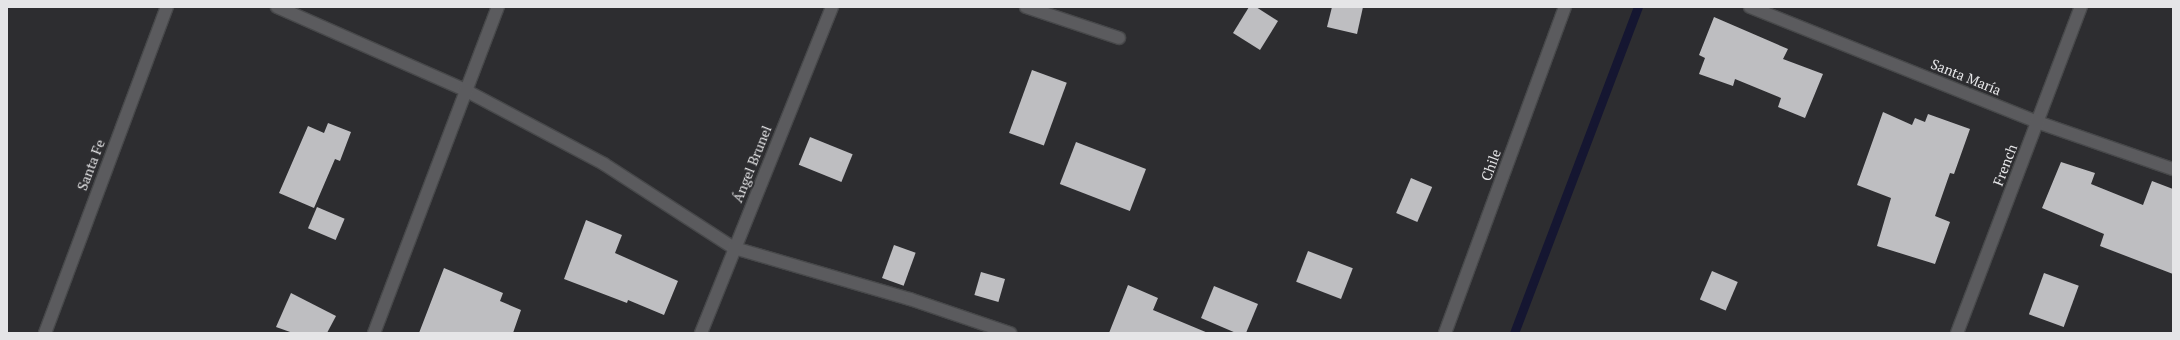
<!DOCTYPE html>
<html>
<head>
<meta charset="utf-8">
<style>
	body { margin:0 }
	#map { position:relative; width:2180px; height:340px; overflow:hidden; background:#2d2d30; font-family:"PT Serif",serif }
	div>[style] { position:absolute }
	.stream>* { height:9px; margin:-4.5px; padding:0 4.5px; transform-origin:4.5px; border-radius:4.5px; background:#151631 }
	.building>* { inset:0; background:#bebec1; transform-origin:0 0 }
	.roads { filter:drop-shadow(1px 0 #47484a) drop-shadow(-1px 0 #47484a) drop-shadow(0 1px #47484a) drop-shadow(0 -1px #47484a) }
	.minor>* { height:12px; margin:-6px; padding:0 6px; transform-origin:6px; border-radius:6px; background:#5b5b5e }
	span { translate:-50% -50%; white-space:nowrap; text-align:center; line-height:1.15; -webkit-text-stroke:4px #2d2d30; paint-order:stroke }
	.street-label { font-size:14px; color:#e5e5e7 }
	.frame { position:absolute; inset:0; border:8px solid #e5e5e7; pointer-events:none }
</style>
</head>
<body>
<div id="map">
	<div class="stream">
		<div style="left:1514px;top:333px;width:349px;rotate:-69.2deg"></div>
	</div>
	<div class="building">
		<div style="clip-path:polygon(1249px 7px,1256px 7px,1278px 21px,1260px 50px,1233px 33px)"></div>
		<div style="clip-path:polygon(1332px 7px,1363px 7px,1357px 34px,1327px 27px)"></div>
		<div style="clip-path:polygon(1714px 17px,1788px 49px,1783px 59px,1823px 74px,1805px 118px,1778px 107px,1781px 98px,1735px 79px,1733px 86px,1699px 74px,1705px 58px,1699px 55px)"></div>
		<div style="left:1032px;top:70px;width:37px;height:67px;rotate:20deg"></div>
		<div style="clip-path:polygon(1883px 112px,1912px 125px,1915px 118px,1925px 122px,1928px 114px,1970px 129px,1954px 174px,1950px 173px,1935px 216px,1950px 222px,1935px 264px,1877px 246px,1891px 198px,1857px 185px)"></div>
		<div style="clip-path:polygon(328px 123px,351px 132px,340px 161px,335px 159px,314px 208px,279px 193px,308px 126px,324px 133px)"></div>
		<div style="left:810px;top:137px;width:46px;height:30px;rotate:22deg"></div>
		<div style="left:1076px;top:142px;width:75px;height:45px;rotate:21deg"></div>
		<div style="clip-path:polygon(2061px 162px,2095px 173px,2091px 184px,2143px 205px,2152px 181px,2173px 189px,2173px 274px,2100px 246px,2104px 234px,2042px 208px)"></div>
		<div style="left:1411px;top:178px;width:23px;height:38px;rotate:23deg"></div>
		<div style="left:317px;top:207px;width:30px;height:23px;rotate:23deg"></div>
		<div style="clip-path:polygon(586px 220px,622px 235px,615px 253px,678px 281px,664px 315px,628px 300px,627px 303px,564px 279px)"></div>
		<div style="left:894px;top:245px;width:23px;height:35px;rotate:20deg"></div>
		<div style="left:1308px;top:251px;width:48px;height:33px;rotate:21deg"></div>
		<div style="clip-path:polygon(444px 268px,503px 293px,500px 301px,521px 310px,513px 333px,419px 333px)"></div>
		<div style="left:1712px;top:271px;width:28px;height:31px;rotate:23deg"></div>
		<div style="left:981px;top:272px;width:25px;height:24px;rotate:16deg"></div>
		<div style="left:2044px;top:273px;width:37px;height:44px;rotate:20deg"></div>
		<div style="clip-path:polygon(1128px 285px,1158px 298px,1153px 310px,1208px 333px,1109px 333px)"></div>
		<div style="clip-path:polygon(1214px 286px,1258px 304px,1246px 333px,1236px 333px,1201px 318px)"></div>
		<div style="clip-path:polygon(291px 293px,336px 316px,327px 333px,293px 333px,276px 327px)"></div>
	</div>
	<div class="roads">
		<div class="minor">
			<div style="left:277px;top:7px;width:206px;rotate:23.8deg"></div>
			<div style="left:465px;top:90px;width:157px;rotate:28deg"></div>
			<div style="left:604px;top:164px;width:155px;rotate:32.9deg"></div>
			<div style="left:734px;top:248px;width:183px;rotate:16.2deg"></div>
			<div style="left:910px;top:299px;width:106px;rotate:18.8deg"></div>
			<div style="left:1026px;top:7px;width:98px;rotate:18.4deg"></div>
			<div style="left:1750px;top:7px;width:309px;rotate:21.8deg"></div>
			<div style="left:2037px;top:122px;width:144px;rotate:19.1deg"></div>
			<div style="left:45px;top:333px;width:348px;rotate:-69.5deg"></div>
			<div style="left:374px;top:333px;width:349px;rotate:-69.2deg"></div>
			<div style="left:701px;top:333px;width:351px;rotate:-68.1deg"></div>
			<div style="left:1445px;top:333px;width:347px;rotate:-69.8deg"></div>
			<div style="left:1957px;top:333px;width:349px;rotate:-69.2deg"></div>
		</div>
	</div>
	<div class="street-label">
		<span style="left:1966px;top:77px;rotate:22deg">Santa María</span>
		<span style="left:752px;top:164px;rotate:-68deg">Ángel Brunel</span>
		<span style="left:91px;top:165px;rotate:-69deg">Santa Fe</span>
		<span style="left:1491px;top:165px;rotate:-70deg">Chile</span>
		<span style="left:2005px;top:165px;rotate:-69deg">French</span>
	</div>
	<div class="frame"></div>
</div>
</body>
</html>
